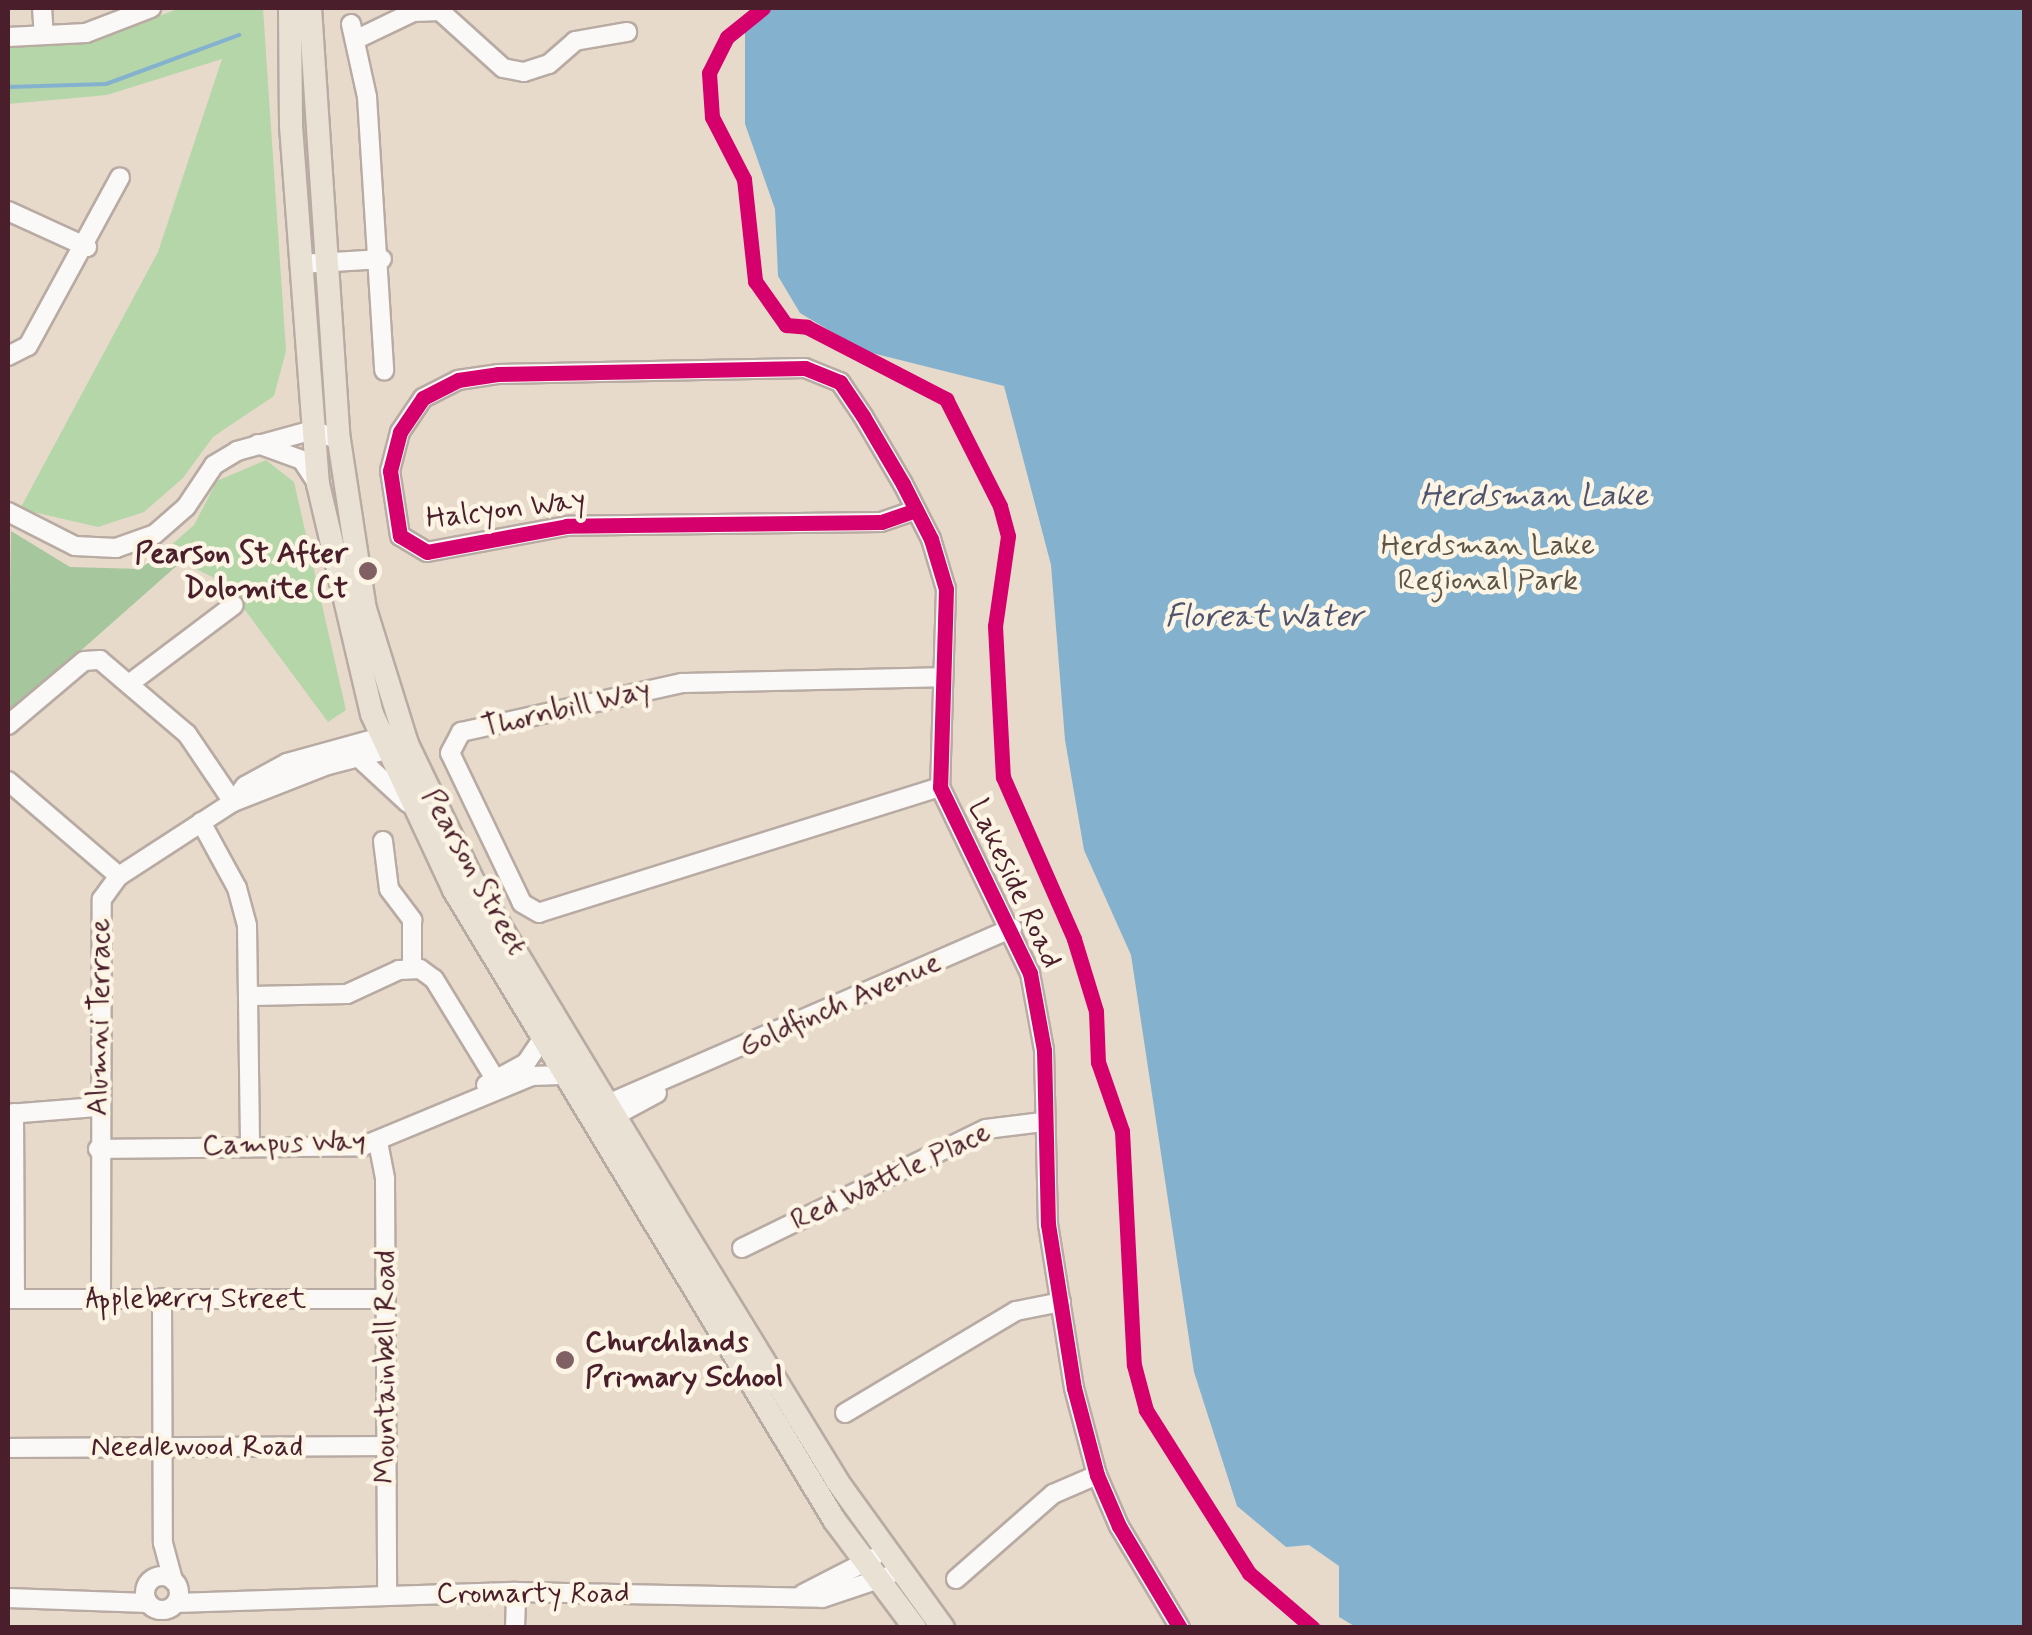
<!DOCTYPE html>
<html>
<head>
<meta charset="utf-8">
<style>
	body { margin:0 }
	#map { position:relative; width:2032px; height:1635px; overflow:hidden; background:#e7dacb; font-family:Mynerve,sans-serif }
	div>[style] { position:absolute }
	.green>* { inset:0; background:#b5d6a9 }
	.forest>* { inset:0; background:#a6c69d }
	.water>* { inset:0; background:#84b2ce }
	.stream>* { height:4px; margin:-2px; padding:0 2px; transform-origin:2px; border-radius:2px; background:#84b2ce }
	.roads { filter:drop-shadow(2px 0 #b8aba3) drop-shadow(-2px 0 #b8aba3) drop-shadow(0 2px #b8aba3) drop-shadow(0 -2px #b8aba3) }
	.minor>* { height:18px; margin:-9px; padding:0 9px; transform-origin:9px; border-radius:9px; background:#fbf9f7 }
	.minor>.ring { margin:-9px; padding:0; box-sizing:content-box; background:none; border:18px solid #fbf9f7; border-radius:50% }
	.major>* { height:22px; margin:-11px; padding:0 11px; transform-origin:11px; border-radius:11px; background:#eae1d5 }
	.cycleway>* { height:15px; margin:-7.5px; padding:0 7.5px; transform-origin:7.5px; border-radius:7.5px; background:#d6006c }
	.dots>* { width:28px; height:28px; translate:-50% -50%; box-sizing:border-box; border:5px solid #fcf5e5; border-radius:50% }
	span { translate:-50% -50%; white-space:nowrap; text-align:center; line-height:1.15; -webkit-text-stroke:9px #fcf5e5; paint-order:stroke }
	.street-label { font-size:30px; color:#4a1f2b }
	.park-label { font-size:30px; color:#5e5548 }
	.poi-label { font-size:30px; color:#4a1f2b; font-weight:700 }
	.right { translate:-100% -50%; text-align:right }
	.left { translate:0 -50%; text-align:left }
	.water-label { font-size:32px; color:#50536d; font-style:italic }
	.frame { position:absolute; inset:0; border:10px solid #4a1f2b; pointer-events:none }
</style>
</head>
<body>
<div id="map">
	<div class="green">
		<div style="clip-path:polygon(180px 8px,263px 8px,286px 351px,274px 396px,213px 437px,183px 478px,144px 512px,98px 527px,20px 509px,158px 252px,222px 59px,107px 95px,8px 104px,8px 41px,110px 35px)"></div>
		<div style="clip-path:polygon(266px 460px,294px 482px,346px 710px,328px 722px,225px 583px,181px 562px,169px 547px,194px 525px,217px 481px)"></div>
	</div>
	<div class="forest">
		<div style="clip-path:polygon(11px 531px,70px 567px,140px 569px,169px 547px,181px 562px,8px 715px)"></div>
	</div>
	<div class="water">
		<div style="clip-path:polygon(755px 8px,2024px 8px,2024px 1627px,1356px 1627px,1339px 1617px,1339px 1566px,1309px 1545px,1286px 1547px,1237px 1506px,1194px 1372px,1131px 955px,1084px 850px,1065px 740px,1051px 565px,1004px 386px,864px 351px,800px 313px,778px 276px,775px 209px,745px 124px,745px 28px)"></div>
	</div>
	<div class="stream">
		<div style="left:8px;top:87px;width:98px;rotate:-1.8deg"></div>
		<div style="left:106px;top:84px;width:142px;rotate:-20.2deg"></div>
	</div>
	<div class="roads">
		<div class="minor">
			<div style="left:42px;top:8px;width:27px;rotate:86deg"></div>
			<div style="left:351px;top:24px;width:75px;rotate:77.6deg"></div>
			<div style="left:367px;top:97px;width:274px;rotate:86.4deg"></div>
			<div style="left:8px;top:37px;width:78px;rotate:-2.9deg"></div>
			<div style="left:86px;top:33px;width:70px;rotate:-21deg"></div>
			<div style="left:357px;top:39px;width:62px;rotate:-25.7deg"></div>
			<div style="left:413px;top:12px;width:27px;rotate:-2deg"></div>
			<div style="left:440px;top:11px;width:85px;rotate:42.1deg"></div>
			<div style="left:503px;top:68px;width:21px;rotate:11deg"></div>
			<div style="left:524px;top:72px;width:26px;rotate:-18deg"></div>
			<div style="left:549px;top:64px;width:35px;rotate:-41deg"></div>
			<div style="left:575px;top:41px;width:53px;rotate:-9.8deg"></div>
			<div style="left:8px;top:211px;width:87px;rotate:24.5deg"></div>
			<div style="left:301px;top:264px;width:81px;rotate:-3.5deg"></div>
			<div style="left:8px;top:356px;width:22px;rotate:-27deg"></div>
			<div style="left:28px;top:346px;width:192px;rotate:-61.4deg"></div>
			<div style="left:258px;top:444px;width:47px;rotate:20deg"></div>
			<div style="left:302px;top:460px;width:27px;rotate:57deg"></div>
			<div style="left:916px;top:510px;width:37px;rotate:161deg"></div>
			<div style="left:881px;top:522px;width:314px;rotate:179.3deg"></div>
			<div style="left:567px;top:526px;width:142px;rotate:169.5deg"></div>
			<div style="left:427px;top:552px;width:31px;rotate:-149deg"></div>
			<div style="left:400px;top:536px;width:66px;rotate:-98.7deg"></div>
			<div style="left:390px;top:471px;width:40px;rotate:-75.6deg"></div>
			<div style="left:400px;top:432px;width:41px;rotate:-55.9deg"></div>
			<div style="left:423px;top:398px;width:39px;rotate:-27deg"></div>
			<div style="left:458px;top:380px;width:40px;rotate:-8.5deg"></div>
			<div style="left:498px;top:374px;width:307px;rotate:-1.1deg"></div>
			<div style="left:805px;top:368px;width:38px;rotate:22deg"></div>
			<div style="left:840px;top:382px;width:41px;rotate:55.9deg"></div>
			<div style="left:863px;top:416px;width:79px;rotate:59.5deg"></div>
			<div style="left:903px;top:484px;width:62px;rotate:63deg"></div>
			<div style="left:931px;top:539px;width:52px;rotate:73.3deg"></div>
			<div style="left:946px;top:589px;width:198px;rotate:91.7deg"></div>
			<div style="left:940px;top:787px;width:207px;rotate:64.2deg"></div>
			<div style="left:1030px;top:973px;width:78px;rotate:79.7deg"></div>
			<div style="left:1044px;top:1050px;width:174px;rotate:88.7deg"></div>
			<div style="left:1048px;top:1224px;width:166px;rotate:81deg"></div>
			<div style="left:1074px;top:1388px;width:90px;rotate:75.2deg"></div>
			<div style="left:1097px;top:1475px;width:56px;rotate:66.7deg"></div>
			<div style="left:1119px;top:1526px;width:119px;rotate:59.1deg"></div>
			<div style="left:8px;top:512px;width:75px;rotate:26.9deg"></div>
			<div style="left:75px;top:546px;width:41px;rotate:2.8deg"></div>
			<div style="left:116px;top:548px;width:41px;rotate:-19.7deg"></div>
			<div style="left:155px;top:534px;width:41px;rotate:-41.1deg"></div>
			<div style="left:186px;top:507px;width:50px;rotate:-56.3deg"></div>
			<div style="left:214px;top:465px;width:27px;rotate:-31deg"></div>
			<div style="left:237px;top:451px;width:79px;rotate:-15.4deg"></div>
			<div style="left:313px;top:430px;width:28px;rotate:21deg"></div>
			<div style="left:129px;top:684px;width:131px;rotate:-37deg"></div>
			<div style="left:8px;top:725px;width:99px;rotate:-40.1deg"></div>
			<div style="left:84px;top:661px;width:16px;rotate:-4deg"></div>
			<div style="left:100px;top:660px;width:114px;rotate:40.4deg"></div>
			<div style="left:187px;top:734px;width:82px;rotate:55.9deg"></div>
			<div style="left:358px;top:757px;width:68px;rotate:42.6deg"></div>
			<div style="left:8px;top:781px;width:146px;rotate:40.6deg"></div>
			<div style="left:940px;top:787px;width:420px;rotate:162.6deg"></div>
			<div style="left:539px;top:913px;width:20px;rotate:-150deg"></div>
			<div style="left:522px;top:903px;width:166px;rotate:-115.6deg"></div>
			<div style="left:450px;top:753px;width:24px;rotate:-62deg"></div>
			<div style="left:461px;top:732px;width:226px;rotate:-12.5deg"></div>
			<div style="left:682px;top:683px;width:260px;rotate:-1.3deg"></div>
			<div style="left:233px;top:802px;width:20px;rotate:-53deg"></div>
			<div style="left:245px;top:786px;width:48px;rotate:-28.7deg"></div>
			<div style="left:287px;top:763px;width:112px;rotate:-15.5deg"></div>
			<div style="left:201px;top:822px;width:75px;rotate:61.4deg"></div>
			<div style="left:237px;top:888px;width:39px;rotate:75deg"></div>
			<div style="left:247px;top:926px;width:220px;rotate:89.2deg"></div>
			<div style="left:383px;top:841px;width:48px;rotate:82.9deg"></div>
			<div style="left:389px;top:889px;width:39px;rotate:53deg"></div>
			<div style="left:412px;top:920px;width:48px;rotate:90deg"></div>
			<div style="left:252px;top:996px;width:95px;rotate:-1.2deg"></div>
			<div style="left:347px;top:994px;width:57px;rotate:-24.8deg"></div>
			<div style="left:399px;top:970px;width:21px;rotate:-3deg"></div>
			<div style="left:420px;top:969px;width:17px;rotate:36deg"></div>
			<div style="left:434px;top:979px;width:119px;rotate:58.5deg"></div>
			<div style="left:486px;top:1085px;width:46px;rotate:-28.8deg"></div>
			<div style="left:526px;top:1063px;width:32px;rotate:-56deg"></div>
			<div style="left:596px;top:1109px;width:454px;rotate:-23.5deg"></div>
			<div style="left:14px;top:1113px;width:186px;rotate:89.7deg"></div>
			<div style="left:8px;top:1114px;width:89px;rotate:-4.5deg"></div>
			<div style="left:605px;top:1121px;width:59px;rotate:-28.3deg"></div>
			<div style="left:378px;top:1142px;width:38px;rotate:79deg"></div>
			<div style="left:385px;top:1179px;width:414px;rotate:89.7deg"></div>
			<div style="left:98px;top:1149px;width:265px;rotate:-0.6deg"></div>
			<div style="left:363px;top:1146px;width:183px;rotate:-22.5deg"></div>
			<div style="left:532px;top:1076px;width:35px;rotate:-2deg"></div>
			<div style="left:742px;top:1248px;width:271px;rotate:-26deg"></div>
			<div style="left:986px;top:1129px;width:57px;rotate:-7deg"></div>
			<div style="left:162px;top:1298px;width:245px;rotate:89.8deg"></div>
			<div style="left:163px;top:1543px;width:39px;rotate:75deg"></div>
			<div style="left:8px;top:1299px;width:377px"></div>
			<div style="left:101px;top:1299px;width:400px;rotate:-89.9deg"></div>
			<div style="left:102px;top:899px;width:29px;rotate:-54deg"></div>
			<div style="left:119px;top:876px;width:136px;rotate:-33deg"></div>
			<div style="left:233px;top:802px;width:102px;rotate:-21.3deg"></div>
			<div style="left:328px;top:765px;width:72px;rotate:-14.4deg"></div>
			<div style="left:845px;top:1413px;width:199px;rotate:-30.8deg"></div>
			<div style="left:1016px;top:1311px;width:46px;rotate:-11.3deg"></div>
			<div style="left:8px;top:1448px;width:378px;rotate:-0.3deg"></div>
			<div class="ring" style="left:145px;top:1576px;width:16px;height:16px"></div>
			<div style="left:956px;top:1579px;width:129px;rotate:-41.2deg"></div>
			<div style="left:1053px;top:1494px;width:48px;rotate:-23.4deg"></div>
			<div style="left:803px;top:1594px;width:79px;rotate:-27.2deg"></div>
			<div style="left:8px;top:1598px;width:140px;rotate:2deg"></div>
			<div style="left:176px;top:1603px;width:340px;rotate:-1.9deg"></div>
			<div style="left:516px;top:1592px;width:306px;rotate:1.1deg"></div>
			<div style="left:822px;top:1598px;width:70px;rotate:-18.4deg"></div>
			<div style="left:515px;top:1628px;width:36px;rotate:-88deg"></div>
		</div>
		<div class="major">
			<div style="left:290px;top:8px;width:118px;rotate:89.5deg"></div>
			<div style="left:291px;top:126px;width:359px;rotate:85.7deg"></div>
			<div style="left:318px;top:484px;width:236px;rotate:76.8deg"></div>
			<div style="left:372px;top:714px;width:194px;rotate:65deg"></div>
			<div style="left:454px;top:890px;width:737px;rotate:58.88deg"></div>
			<div style="left:835px;top:1521px;width:134px;rotate:53.2deg"></div>
			<div style="left:310px;top:8px;width:433px;rotate:86.2deg"></div>
			<div style="left:339px;top:440px;width:171px;rotate:81.3deg"></div>
			<div style="left:365px;top:609px;width:141px;rotate:72.7deg"></div>
			<div style="left:407px;top:744px;width:152px;rotate:64.3deg"></div>
			<div style="left:473px;top:881px;width:388px;rotate:58.9deg"></div>
			<div style="left:673px;top:1213px;width:314px;rotate:58.5deg"></div>
			<div style="left:837px;top:1481px;width:181px;rotate:54.2deg"></div>
		</div>
	</div>
	<div class="cycleway">
		<div style="left:763px;top:8px;width:46px;rotate:141.1deg"></div>
		<div style="left:727px;top:37px;width:40px;rotate:116.6deg"></div>
		<div style="left:709px;top:73px;width:44px;rotate:86.1deg"></div>
		<div style="left:712px;top:117px;width:70px;rotate:62.7deg"></div>
		<div style="left:744px;top:179px;width:103px;rotate:83.8deg"></div>
		<div style="left:755px;top:281px;width:54px;rotate:54.8deg"></div>
		<div style="left:786px;top:325px;width:21px;rotate:5deg"></div>
		<div style="left:807px;top:327px;width:157px;rotate:27.4deg"></div>
		<div style="left:946px;top:399px;width:120px;rotate:63.2deg"></div>
		<div style="left:1000px;top:506px;width:31px;rotate:75deg"></div>
		<div style="left:1008px;top:536px;width:91px;rotate:98.2deg"></div>
		<div style="left:995px;top:626px;width:151px;rotate:87deg"></div>
		<div style="left:1003px;top:777px;width:177px;rotate:66.3deg"></div>
		<div style="left:1074px;top:939px;width:75px;rotate:73deg"></div>
		<div style="left:1096px;top:1011px;width:51px;rotate:87.8deg"></div>
		<div style="left:1098px;top:1062px;width:73px;rotate:70.8deg"></div>
		<div style="left:1122px;top:1131px;width:234px;rotate:87.1deg"></div>
		<div style="left:1134px;top:1365px;width:47px;rotate:75.1deg"></div>
		<div style="left:1146px;top:1410px;width:193px;rotate:57.7deg"></div>
		<div style="left:1249px;top:1573px;width:84px;rotate:40.7deg"></div>
		<div style="left:916px;top:510px;width:37px;rotate:161deg"></div>
		<div style="left:881px;top:522px;width:314px;rotate:179.3deg"></div>
		<div style="left:567px;top:526px;width:142px;rotate:169.5deg"></div>
		<div style="left:427px;top:552px;width:31px;rotate:-149deg"></div>
		<div style="left:400px;top:536px;width:66px;rotate:-98.7deg"></div>
		<div style="left:390px;top:471px;width:40px;rotate:-75.6deg"></div>
		<div style="left:400px;top:432px;width:41px;rotate:-55.9deg"></div>
		<div style="left:423px;top:398px;width:39px;rotate:-27deg"></div>
		<div style="left:458px;top:380px;width:40px;rotate:-8.5deg"></div>
		<div style="left:498px;top:374px;width:307px;rotate:-1.1deg"></div>
		<div style="left:805px;top:368px;width:38px;rotate:22deg"></div>
		<div style="left:840px;top:382px;width:41px;rotate:55.9deg"></div>
		<div style="left:863px;top:416px;width:79px;rotate:59.5deg"></div>
		<div style="left:903px;top:484px;width:62px;rotate:63deg"></div>
		<div style="left:931px;top:539px;width:52px;rotate:73.3deg"></div>
		<div style="left:946px;top:589px;width:198px;rotate:91.7deg"></div>
		<div style="left:940px;top:787px;width:207px;rotate:64.2deg"></div>
		<div style="left:1030px;top:973px;width:78px;rotate:79.7deg"></div>
		<div style="left:1044px;top:1050px;width:174px;rotate:88.7deg"></div>
		<div style="left:1048px;top:1224px;width:166px;rotate:81deg"></div>
		<div style="left:1074px;top:1388px;width:90px;rotate:75.2deg"></div>
		<div style="left:1097px;top:1475px;width:56px;rotate:66.7deg"></div>
		<div style="left:1119px;top:1526px;width:119px;rotate:59.1deg"></div>
	</div>
	<div class="dots">
		<div style="left:368px;top:571px;background:#816063"></div>
		<div style="left:565px;top:1360px;background:#816063"></div>
	</div>
	<div class="street-label">
		<span style="left:506px;top:510px;rotate:-7deg">Halcyon Way</span>
		<span style="left:566px;top:709px;rotate:-13deg">Thornbill Way</span>
		<span style="left:474px;top:872px;rotate:61deg">Pearson Street</span>
		<span style="left:1014px;top:884px;rotate:65deg">Lakeside Road</span>
		<span style="left:840px;top:1005px;rotate:-24deg">Goldfinch Avenue</span>
		<span style="left:100px;top:1017px;rotate:-89deg">Alumni Terrace</span>
		<span style="left:284px;top:1144px;rotate:-2deg">Campus Way</span>
		<span style="left:891px;top:1177px;rotate:-25deg">Red Wattle Place</span>
		<span style="left:196px;top:1299px">Appleberry Street</span>
		<span style="left:386px;top:1367px;rotate:-90deg">Mountainbell Road</span>
		<span style="left:197px;top:1447px">Needlewood Road</span>
		<span style="left:533px;top:1594px">Cromarty Road</span>
	</div>
	<div class="park-label">
		<span style="left:1488px;top:563px">Herdsman Lake<br>Regional Park</span>
	</div>
	<div class="poi-label">
		<span class="right" style="left:348px;top:571px">Pearson St After<br>Dolomite Ct</span>
		<span class="left" style="left:585px;top:1360px">Churchlands<br>Primary School</span>
	</div>
	<div class="water-label">
		<span style="left:1534px;top:496px">Herdsman Lake</span>
		<span style="left:1264px;top:617px">Floreat Water</span>
	</div>
	<div class="frame"></div>
</div>
</body>
</html>
